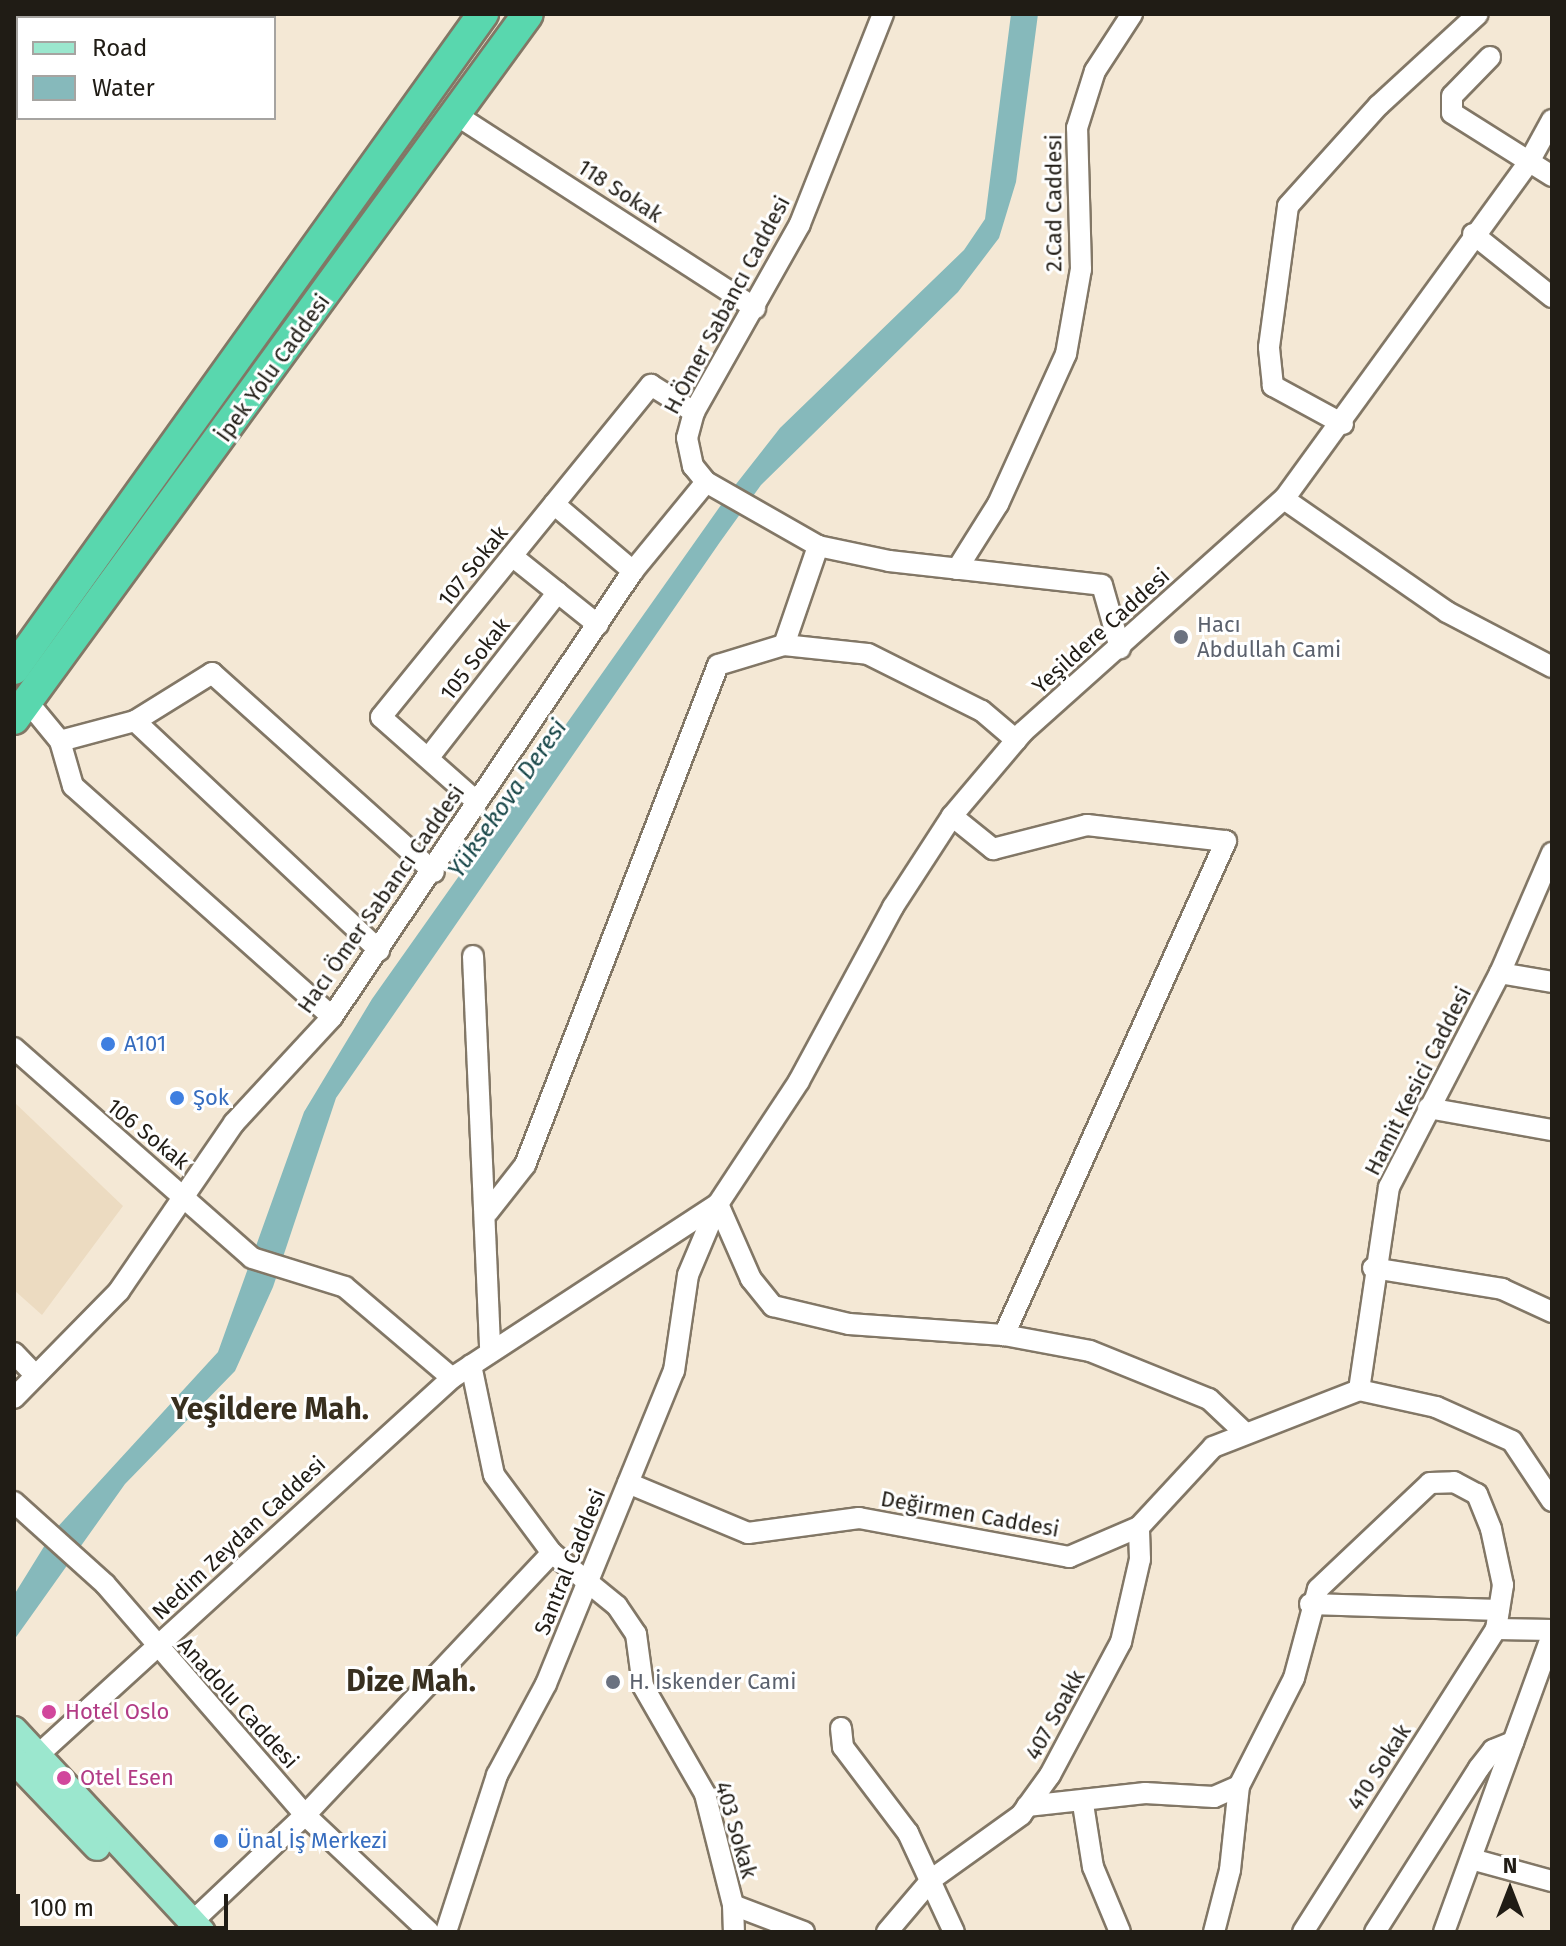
<!DOCTYPE html>
<html>
<head>
<meta charset="utf-8">
<style>
	body { margin:0 }
	#map { position:relative; width:1566px; height:1946px; overflow:hidden; background:#f4e8d5; font-family:"Fira Sans",sans-serif }
	div>[style] { position:absolute }
	.built>* { inset:0; background:#ecdbc1 }
	.water>* { inset:0; background:#86b9bb }
	.roads { filter:drop-shadow(2px 0 #827766) drop-shadow(-2px 0 #827766) drop-shadow(0 2px #827766) drop-shadow(0 -2px #827766) }
	.minor>* { height:20px; margin:-10px; padding:0 10px; transform-origin:10px; border-radius:10px; background:#fff }
	.major>* { height:26px; margin:-13px; padding:0 13px; transform-origin:13px; border-radius:13px; background:#9be7ce }
	.highway>* { height:30px; margin:-15px; padding:0 15px; transform-origin:15px; border-radius:15px; background:#59d7ae }
	.dots>* { width:22px; height:22px; translate:-50% -50%; box-sizing:border-box; border:4px solid #fff; border-radius:50% }
	span { translate:-50% -50%; white-space:nowrap; text-align:center; line-height:1.15; -webkit-text-stroke:6px #fff; paint-order:stroke }
	.street-label { font-size:22px; color:#201c15 }
	.worship-label { font-size:22px; color:#5b616d }
	.left { translate:0 -50%; text-align:left }
	.shop-label { font-size:22px; color:#366cbe }
	.hotel-label { font-size:22px; color:#b23c85 }
	.water-label { font-size:24px; color:#174648; font-style:italic }
	.district-label { font-size:30px; color:#382f1f; font-weight:700 }
	.frame { position:absolute; inset:0; border:16px solid #201c15; pointer-events:none }
	.legend { position:absolute; left:16px; top:16px; width:260px; height:104px; box-sizing:border-box; background:#fff; border:2px solid #a6a4a1; margin:0; padding:10px 14px; list-style:none; font-size:24px; color:#201c15 }
	.legend li { display:flex; align-items:center; gap:16px; height:40px }
	.legend b { width:40px; border:2px solid #a6a4a1 }
	.north { position:absolute; left:1470px; top:1850px; width:80px; height:80px; -webkit-text-stroke:6px #fff; paint-order:stroke; rotate:0deg; font-size:22px; font-weight:700; line-height:32px; text-align:center; color:#201c15 }
	.north::after { content:''; display:block; margin:auto; width:28px; height:36px; background:#201c15; clip-path:polygon(50% 0,100% 100%,50% 72%,0 100%) }
	.scale { position:absolute; left:16px; top:1894px; width:212px; height:36px; box-sizing:border-box; border:4px solid #201c15; border-top:0; padding-left:10px; font-size:24px; line-height:28px; white-space:nowrap; color:#201c15; -webkit-text-stroke:6px #fff; paint-order:stroke }
</style>
</head>
<body>
<div id="map">
	<div class="built">
		<div style="clip-path:polygon(14px 1102px,123px 1206px,42px 1315px,14px 1290px)"></div>
	</div>
	<div class="water">
		<div style="clip-path:polygon(1011px 14px,1038px 14px,1016px 182px,999px 238px,958px 292px,761px 485px,720px 542px,336px 1098px,273px 1287px,235px 1371px,125px 1484px,14px 1640px,14px 1595px,53px 1532px,218px 1352px,304px 1112px,372px 999px,733px 488px,780px 428px,964px 250px,985px 219px)"></div>
	</div>
	<div class="roads">
		<div class="minor">
			<div style="left:883px;top:14px;width:226px;rotate:111.6deg"></div>
			<div style="left:800px;top:224px;width:216px;rotate:119.4deg"></div>
			<div style="left:694px;top:412px;width:27px;rotate:105deg"></div>
			<div style="left:687px;top:438px;width:29px;rotate:78deg"></div>
			<div style="left:693px;top:466px;width:21px;rotate:51deg"></div>
			<div style="left:706px;top:482px;width:129px;rotate:29.7deg"></div>
			<div style="left:818px;top:546px;width:73px;rotate:11.9deg"></div>
			<div style="left:889px;top:561px;width:214px;rotate:6.4deg"></div>
			<div style="left:1102px;top:585px;width:66px;rotate:74.1deg"></div>
			<div style="left:1490px;top:57px;width:54px;rotate:134.3deg"></div>
			<div style="left:1452px;top:96px;width:17px;rotate:90deg"></div>
			<div style="left:1452px;top:113px;width:118px;rotate:32.2deg"></div>
			<div style="left:458px;top:116px;width:354px;rotate:32.9deg"></div>
			<div style="left:1473px;top:234px;width:101px;rotate:38.6deg"></div>
			<div style="left:1343px;top:424px;width:80px;rotate:-151.5deg"></div>
			<div style="left:1273px;top:386px;width:39px;rotate:-96deg"></div>
			<div style="left:1269px;top:347px;width:142px;rotate:-82.3deg"></div>
			<div style="left:1288px;top:206px;width:136px;rotate:-48deg"></div>
			<div style="left:1379px;top:105px;width:134px;rotate:-42.6deg"></div>
			<div style="left:1284px;top:499px;width:198px;rotate:34.7deg"></div>
			<div style="left:1447px;top:612px;width:119px;rotate:27.6deg"></div>
			<div style="left:554px;top:504px;width:104px;rotate:40.3deg"></div>
			<div style="left:512px;top:556px;width:110px;rotate:38.7deg"></div>
			<div style="left:957px;top:569px;width:77px;rotate:-57.8deg"></div>
			<div style="left:998px;top:504px;width:165px;rotate:-65.6deg"></div>
			<div style="left:1066px;top:354px;width:86px;rotate:-80deg"></div>
			<div style="left:1081px;top:269px;width:141px;rotate:-91.6deg"></div>
			<div style="left:1077px;top:128px;width:60px;rotate:-72.5deg"></div>
			<div style="left:1095px;top:71px;width:68px;rotate:-57deg"></div>
			<div style="left:784px;top:645px;width:84px;rotate:6.1deg"></div>
			<div style="left:868px;top:654px;width:127px;rotate:26.6deg"></div>
			<div style="left:982px;top:711px;width:45px;rotate:40.5deg"></div>
			<div style="left:27px;top:701px;width:52px;rotate:50.5deg"></div>
			<div style="left:60px;top:741px;width:78px;rotate:-14.9deg"></div>
			<div style="left:135px;top:721px;width:335px;rotate:43.2deg"></div>
			<div style="left:135px;top:721px;width:91px;rotate:-31.9deg"></div>
			<div style="left:212px;top:673px;width:298px;rotate:41.9deg"></div>
			<div style="left:60px;top:741px;width:47px;rotate:73.9deg"></div>
			<div style="left:73px;top:786px;width:347px;rotate:41.7deg"></div>
			<div style="left:429px;top:757px;width:209px;rotate:-52deg"></div>
			<div style="left:477px;top:802px;width:128px;rotate:-138.5deg"></div>
			<div style="left:381px;top:717px;width:428px;rotate:-50.9deg"></div>
			<div style="left:651px;top:385px;width:51px;rotate:32.1deg"></div>
			<div style="left:952px;top:816px;width:53px;rotate:38.8deg"></div>
			<div style="left:993px;top:849px;width:97px;rotate:-14.3deg"></div>
			<div style="left:1087px;top:825px;width:140px;rotate:6.6deg"></div>
			<div style="left:1226px;top:841px;width:542px;rotate:114.2deg"></div>
			<div style="left:473px;top:956px;width:392px;rotate:87.5deg"></div>
			<div style="left:1500px;top:973px;width:53px;rotate:9.8deg"></div>
			<div style="left:14px;top:1048px;width:317px;rotate:41.4deg"></div>
			<div style="left:252px;top:1258px;width:97px;rotate:17.3deg"></div>
			<div style="left:345px;top:1287px;width:140px;rotate:40.4deg"></div>
			<div style="left:1428px;top:1108px;width:126px;rotate:10.1deg"></div>
			<div style="left:718px;top:1204px;width:82px;rotate:66.3deg"></div>
			<div style="left:751px;top:1279px;width:35px;rotate:51deg"></div>
			<div style="left:773px;top:1306px;width:78px;rotate:13.3deg"></div>
			<div style="left:849px;top:1324px;width:155px;rotate:4.1deg"></div>
			<div style="left:1004px;top:1335px;width:87px;rotate:10.5deg"></div>
			<div style="left:1090px;top:1351px;width:128px;rotate:22deg"></div>
			<div style="left:1209px;top:1399px;width:50px;rotate:43.4deg"></div>
			<div style="left:488px;top:1212px;width:60px;rotate:-51.8deg"></div>
			<div style="left:525px;top:1165px;width:536px;rotate:-68.89deg"></div>
			<div style="left:718px;top:665px;width:69px;rotate:-16.9deg"></div>
			<div style="left:784px;top:645px;width:105px;rotate:-71deg"></div>
			<div style="left:1373px;top:1268px;width:131px;rotate:9.2deg"></div>
			<div style="left:1502px;top:1289px;width:55px;rotate:24.7deg"></div>
			<div style="left:14px;top:1353px;width:30px;rotate:46deg"></div>
			<div style="left:471px;top:1365px;width:112px;rotate:78.2deg"></div>
			<div style="left:494px;top:1475px;width:97px;rotate:53.4deg"></div>
			<div style="left:552px;top:1553px;width:84px;rotate:39.2deg"></div>
			<div style="left:617px;top:1606px;width:34px;rotate:56deg"></div>
			<div style="left:636px;top:1634px;width:52px;rotate:82.3deg"></div>
			<div style="left:643px;top:1686px;width:125px;rotate:60.1deg"></div>
			<div style="left:705px;top:1794px;width:114px;rotate:75.8deg"></div>
			<div style="left:733px;top:1905px;width:76px;rotate:20.8deg"></div>
			<div style="left:1359px;top:1390px;width:205px;rotate:-81.6deg"></div>
			<div style="left:1389px;top:1187px;width:241px;rotate:-62.6deg"></div>
			<div style="left:1500px;top:973px;width:131px;rotate:-66.6deg"></div>
			<div style="left:1359px;top:1390px;width:79px;rotate:12.4deg"></div>
			<div style="left:1436px;top:1407px;width:83px;rotate:24.1deg"></div>
			<div style="left:1512px;top:1441px;width:72px;rotate:56.3deg"></div>
			<div style="left:14px;top:1398px;width:150px;rotate:-45.5deg"></div>
			<div style="left:119px;top:1291px;width:204px;rotate:-55.6deg"></div>
			<div style="left:234px;top:1123px;width:144px;rotate:-47.2deg"></div>
			<div style="left:332px;top:1017px;width:538px;rotate:-55.99deg"></div>
			<div style="left:633px;top:571px;width:115px;rotate:-50.6deg"></div>
			<div style="left:628px;top:1483px;width:130px;rotate:22.6deg"></div>
			<div style="left:748px;top:1533px;width:112px;rotate:-7.7deg"></div>
			<div style="left:859px;top:1518px;width:214px;rotate:10.5deg"></div>
			<div style="left:1069px;top:1557px;width:76px;rotate:-23.2deg"></div>
			<div style="left:1139px;top:1527px;width:109px;rotate:-47.2deg"></div>
			<div style="left:1213px;top:1447px;width:157px;rotate:-21.3deg"></div>
			<div style="left:14px;top:1502px;width:122px;rotate:42deg"></div>
			<div style="left:105px;top:1584px;width:306px;rotate:49.1deg"></div>
			<div style="left:305px;top:1815px;width:170px;rotate:43.3deg"></div>
			<div style="left:1310px;top:1604px;width:189px;rotate:1.8deg"></div>
			<div style="left:1496px;top:1629px;width:56px;rotate:1deg"></div>
			<div style="left:841px;top:1728px;width:19px;rotate:84deg"></div>
			<div style="left:843px;top:1747px;width:108px;rotate:52.9deg"></div>
			<div style="left:908px;top:1833px;width:109px;rotate:65.1deg"></div>
			<div style="left:38px;top:1755px;width:560px;rotate:-42.32deg"></div>
			<div style="left:452px;top:1378px;width:318px;rotate:-33.2deg"></div>
			<div style="left:1083px;top:1804px;width:64px;rotate:81deg"></div>
			<div style="left:1093px;top:1867px;width:70px;rotate:67.4deg"></div>
			<div style="left:1027px;top:1806px;width:119px;rotate:-6.3deg"></div>
			<div style="left:1145px;top:1793px;width:69px;rotate:3.3deg"></div>
			<div style="left:1214px;top:1797px;width:27px;rotate:-24deg"></div>
			<div style="left:1239px;top:1786px;width:121px;rotate:-63deg"></div>
			<div style="left:1294px;top:1678px;width:92px;rotate:-74.9deg"></div>
			<div style="left:1318px;top:1589px;width:154px;rotate:-43.4deg"></div>
			<div style="left:1430px;top:1483px;width:24px;rotate:-2deg"></div>
			<div style="left:1454px;top:1482px;width:26px;rotate:28deg"></div>
			<div style="left:1477px;top:1494px;width:38px;rotate:68deg"></div>
			<div style="left:1491px;top:1529px;width:57px;rotate:77.9deg"></div>
			<div style="left:1503px;top:1585px;width:45px;rotate:99deg"></div>
			<div style="left:1496px;top:1629px;width:359px;rotate:122.5deg"></div>
			<div style="left:1475px;top:1860px;width:80px;rotate:15.3deg"></div>
			<div style="left:733px;top:1905px;width:27px;rotate:88deg"></div>
			<div style="left:192px;top:1922px;width:156px;rotate:-43.4deg"></div>
			<div style="left:305px;top:1815px;width:360px;rotate:-46.7deg"></div>
			<div style="left:446px;top:1932px;width:165px;rotate:-72deg"></div>
			<div style="left:497px;top:1775px;width:103px;rotate:-61.7deg"></div>
			<div style="left:546px;top:1684px;width:338px;rotate:-67.8deg"></div>
			<div style="left:674px;top:1371px;width:97px;rotate:-81.7deg"></div>
			<div style="left:688px;top:1275px;width:77px;rotate:-67.1deg"></div>
			<div style="left:718px;top:1204px;width:147px;rotate:-56.6deg"></div>
			<div style="left:799px;top:1081px;width:198px;rotate:-61.6deg"></div>
			<div style="left:893px;top:907px;width:108px;rotate:-57deg"></div>
			<div style="left:952px;top:816px;width:110px;rotate:-49.8deg"></div>
			<div style="left:1023px;top:732px;width:350px;rotate:-41.8deg"></div>
			<div style="left:1284px;top:499px;width:417px;rotate:-54deg"></div>
			<div style="left:1529px;top:162px;width:48px;rotate:-61.3deg"></div>
			<div style="left:887px;top:1932px;width:70px;rotate:-49.7deg"></div>
			<div style="left:932px;top:1879px;width:110px;rotate:-35.7deg"></div>
			<div style="left:1021px;top:1815px;width:49px;rotate:-54.1deg"></div>
			<div style="left:1050px;top:1775px;width:151px;rotate:-61.9deg"></div>
			<div style="left:1121px;top:1642px;width:85px;rotate:-77.1deg"></div>
			<div style="left:1140px;top:1559px;width:32px;rotate:-92deg"></div>
			<div style="left:1214px;top:1932px;width:64px;rotate:-75.5deg"></div>
			<div style="left:1230px;top:1870px;width:84px;rotate:-83.9deg"></div>
			<div style="left:1375px;top:1932px;width:194px;rotate:-57.6deg"></div>
			<div style="left:1479px;top:1768px;width:23px;rotate:-52deg"></div>
			<div style="left:1493px;top:1750px;width:22px;rotate:-22deg"></div>
			<div style="left:1444px;top:1932px;width:315px;rotate:-70deg"></div>
		</div>
		<div class="major">
			<div style="left:14px;top:1730px;width:276px;rotate:47.1deg"></div>
			<div style="left:14px;top:1760px;width:120px;rotate:46.3deg"></div>
		</div>
		<div class="highway">
			<div style="left:14px;top:669px;width:806px;rotate:-54.4deg"></div>
			<div style="left:14px;top:719px;width:872px;rotate:-53.91deg"></div>
		</div>
	</div>
	<div class="dots">
		<div style="left:1181px;top:637px;background:#6b7280"></div>
		<div style="left:108px;top:1044px;background:#3f7fe0"></div>
		<div style="left:177px;top:1098px;background:#3f7fe0"></div>
		<div style="left:613px;top:1682px;background:#6b7280"></div>
		<div style="left:49px;top:1712px;background:#d1479c"></div>
		<div style="left:64px;top:1778px;background:#d1479c"></div>
		<div style="left:221px;top:1841px;background:#3f7fe0"></div>
	</div>
	<div class="street-label">
		<span style="left:620px;top:191px;rotate:33deg">118 Sokak</span>
		<span style="left:1054px;top:203px;rotate:-90deg">2.Cad Caddesi</span>
		<span style="left:727px;top:305px;rotate:-62deg">H.Ömer Sabancı Caddesi</span>
		<span style="left:273px;top:368px;rotate:-54deg">İpek Yolu Caddesi</span>
		<span style="left:473px;top:566px;rotate:-51deg">107 Sokak</span>
		<span style="left:1101px;top:631px;rotate:-42deg">Yeşildere Caddesi</span>
		<span style="left:475px;top:659px;rotate:-52deg">105 Sokak</span>
		<span style="left:381px;top:899px;rotate:-55deg">Hacı Ömer Sabancı Caddesi</span>
		<span style="left:1418px;top:1081px;rotate:-63deg">Hamit Kesici Caddesi</span>
		<span style="left:148px;top:1134px;rotate:39deg">106 Sokak</span>
		<span style="left:970px;top:1514px;rotate:10deg">Değirmen Caddesi</span>
		<span style="left:239px;top:1538px;rotate:-43deg">Nedim Zeydan Caddesi</span>
		<span style="left:570px;top:1562px;rotate:-68deg">Santral Caddesi</span>
		<span style="left:238px;top:1703px;rotate:48deg">Anadolu Caddesi</span>
		<span style="left:1055px;top:1715px;rotate:-61deg">407 Soakk</span>
		<span style="left:1379px;top:1767px;rotate:-57deg">410 Sokak</span>
		<span style="left:736px;top:1830px;rotate:74deg">403 Sokak</span>
	</div>
	<div class="worship-label">
		<span class="left" style="left:1197px;top:637px">Hacı<br>Abdullah Cami</span>
		<span class="left" style="left:629px;top:1682px">H. İskender Cami</span>
	</div>
	<div class="shop-label">
		<span class="left" style="left:124px;top:1044px">A101</span>
		<span class="left" style="left:193px;top:1098px">Şok</span>
		<span class="left" style="left:237px;top:1841px">Ünal İş Merkezi</span>
	</div>
	<div class="hotel-label">
		<span class="left" style="left:65px;top:1712px">Hotel Oslo</span>
		<span class="left" style="left:80px;top:1778px">Otel Esen</span>
	</div>
	<div class="water-label">
		<span style="left:508px;top:799px;rotate:-55deg">Yüksekova Deresi</span>
	</div>
	<div class="district-label">
		<span style="left:270px;top:1409px">Yeşildere Mah.</span>
		<span style="left:411px;top:1681px">Dize Mah.</span>
	</div>
	<div class="frame"></div>
	<ul class="legend">
	<li><b style="height:10px;background:#9be7ce"></b>Road</li>
	<li><b style="height:22px;background:#86b9bb"></b>Water</li>
	</ul>
	<div class="north">N</div>
	<div class="scale">100 m</div>
</div>
</body>
</html>
